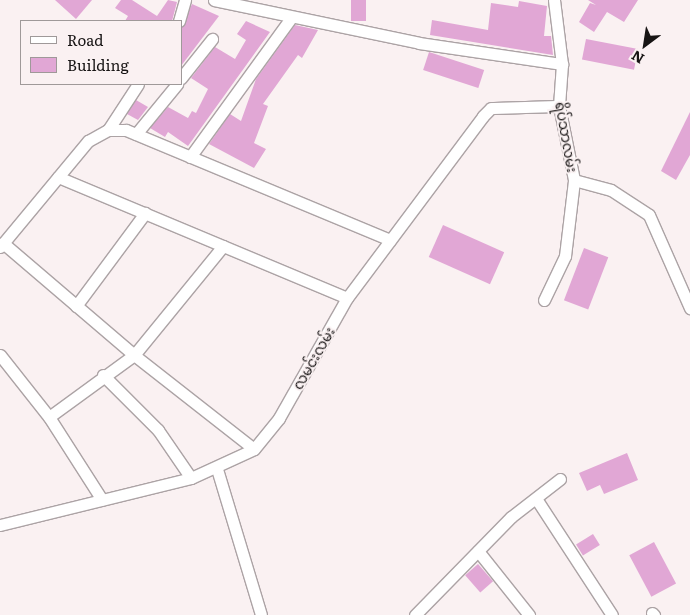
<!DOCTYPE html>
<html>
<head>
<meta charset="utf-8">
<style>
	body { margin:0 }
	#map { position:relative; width:690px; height:615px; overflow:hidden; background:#faf1f2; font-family:Literata,"Noto Sans Myanmar",serif }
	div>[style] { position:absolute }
	.building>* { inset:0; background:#e1a7d5; transform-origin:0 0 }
	.roads { filter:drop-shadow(1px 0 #aca3a5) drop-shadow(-1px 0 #aca3a5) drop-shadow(0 1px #aca3a5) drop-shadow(0 -1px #aca3a5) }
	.street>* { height:11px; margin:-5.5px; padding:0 5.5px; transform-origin:5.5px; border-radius:5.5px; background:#fff }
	span { translate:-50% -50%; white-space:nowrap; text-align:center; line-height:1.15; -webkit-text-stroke:4px #faf1f2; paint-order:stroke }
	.street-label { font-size:14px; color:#171414 }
	.legend { position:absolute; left:20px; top:20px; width:162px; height:65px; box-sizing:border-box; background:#faf1f2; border:1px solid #9f9999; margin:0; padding:6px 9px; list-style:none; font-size:15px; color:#171414 }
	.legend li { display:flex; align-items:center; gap:10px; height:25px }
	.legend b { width:25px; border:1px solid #9f9999 }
	.north { position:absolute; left:620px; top:20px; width:50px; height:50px; -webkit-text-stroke:4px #faf1f2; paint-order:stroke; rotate:211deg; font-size:14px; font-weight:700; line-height:20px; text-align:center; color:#171414 }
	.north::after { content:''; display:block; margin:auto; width:18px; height:22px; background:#171414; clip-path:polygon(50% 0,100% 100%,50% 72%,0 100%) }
</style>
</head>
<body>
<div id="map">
	<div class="building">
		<div style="clip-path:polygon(55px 0,92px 0,76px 19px)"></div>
		<div style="clip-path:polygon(121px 0,132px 0,157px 16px,168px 0,177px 2px,172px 21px,125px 21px,128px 16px,115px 8px)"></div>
		<div style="left:351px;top:0;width:15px;height:21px"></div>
		<div style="clip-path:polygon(588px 0,638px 0,624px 22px,607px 12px,594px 32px,579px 22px,590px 3px,596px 5px)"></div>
		<div style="clip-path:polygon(519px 1px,547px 6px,544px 36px,551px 36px,553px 55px,430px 35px,432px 20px,488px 30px,491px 3px,518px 7px)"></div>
		<div style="clip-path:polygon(192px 4px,219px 16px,181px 66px,181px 28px)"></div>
		<div style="clip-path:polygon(246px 21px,270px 32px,188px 146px,168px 132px,165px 137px,150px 128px,168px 107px,188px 118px,192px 111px,196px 113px,208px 89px,191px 78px,215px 47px,235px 59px,246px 40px,237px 34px)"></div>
		<div style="clip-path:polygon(295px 25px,318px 30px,302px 58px,298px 55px,263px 104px,268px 106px,254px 143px,266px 149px,254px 168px,209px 144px,230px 114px,241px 121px,256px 79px)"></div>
		<div style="left:586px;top:39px;width:53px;height:21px;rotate:11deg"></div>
		<div style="left:429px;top:52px;width:58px;height:19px;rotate:18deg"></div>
		<div style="clip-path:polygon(136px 100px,148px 107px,138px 120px,127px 114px)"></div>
		<div style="clip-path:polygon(690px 112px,690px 155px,676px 180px,661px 171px)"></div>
		<div style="left:443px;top:225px;width:67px;height:35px;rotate:24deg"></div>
		<div style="left:584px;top:248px;width:26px;height:56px;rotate:21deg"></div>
		<div style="clip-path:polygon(627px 453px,638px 480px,604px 494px,600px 485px,587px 491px,579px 473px)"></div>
		<div style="left:593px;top:534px;width:13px;height:20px;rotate:58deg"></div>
		<div style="left:654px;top:542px;width:47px;height:28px;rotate:62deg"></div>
		<div style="left:478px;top:564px;width:23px;height:17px;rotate:49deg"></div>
	</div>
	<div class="roads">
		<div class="street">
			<div style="left:214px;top:0;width:209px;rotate:11.8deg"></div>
			<div style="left:419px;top:43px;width:145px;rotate:8.4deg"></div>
			<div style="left:554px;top:0;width:64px;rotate:82.9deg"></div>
			<div style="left:562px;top:64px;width:42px;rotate:94.1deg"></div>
			<div style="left:559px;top:106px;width:76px;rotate:78.5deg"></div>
			<div style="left:574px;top:180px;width:38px;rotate:15deg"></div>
			<div style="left:611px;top:190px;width:45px;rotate:33.3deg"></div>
			<div style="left:649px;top:215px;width:102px;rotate:66.2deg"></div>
			<div style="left:179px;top:21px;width:22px;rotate:-74deg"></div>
			<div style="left:181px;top:78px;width:50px;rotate:-51.5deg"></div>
			<div style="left:108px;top:130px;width:55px;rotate:-56.9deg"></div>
			<div style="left:136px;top:134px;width:65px;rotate:-50.6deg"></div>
			<div style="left:190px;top:157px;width:172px;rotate:-54deg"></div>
			<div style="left:58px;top:177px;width:313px;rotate:22.7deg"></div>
			<div style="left:3px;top:243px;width:172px;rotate:40.5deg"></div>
			<div style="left:134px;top:355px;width:105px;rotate:143.9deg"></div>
			<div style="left:223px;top:246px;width:141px;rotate:129.2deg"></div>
			<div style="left:134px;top:355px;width:152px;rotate:38.1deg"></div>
			<div style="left:0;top:247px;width:138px;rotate:-50.3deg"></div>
			<div style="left:88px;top:141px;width:23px;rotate:-29deg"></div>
			<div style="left:108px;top:130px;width:18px"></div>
			<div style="left:126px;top:130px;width:286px;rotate:22.6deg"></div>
			<div style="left:544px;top:300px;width:49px;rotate:-64.5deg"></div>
			<div style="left:565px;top:256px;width:77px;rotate:-83.2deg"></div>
			<div style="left:76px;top:306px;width:116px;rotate:-53.4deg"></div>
			<div style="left:0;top:355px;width:79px;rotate:51.7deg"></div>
			<div style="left:49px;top:417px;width:98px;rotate:57.4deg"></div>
			<div style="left:103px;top:375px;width:78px;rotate:45deg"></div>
			<div style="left:158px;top:430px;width:58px;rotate:55.5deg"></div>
			<div style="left:217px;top:469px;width:152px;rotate:73.2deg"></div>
			<div style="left:537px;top:500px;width:137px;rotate:56.9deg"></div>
			<div style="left:0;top:525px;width:197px;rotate:-13.8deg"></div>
			<div style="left:191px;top:478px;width:69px;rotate:-24.7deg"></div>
			<div style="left:254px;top:449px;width:40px;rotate:-51deg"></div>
			<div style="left:279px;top:418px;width:138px;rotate:-60.5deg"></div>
			<div style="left:347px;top:298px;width:227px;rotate:-53.2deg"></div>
			<div style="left:483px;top:116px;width:11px;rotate:-45deg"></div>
			<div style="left:491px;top:108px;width:68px;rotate:-1.7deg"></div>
			<div style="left:478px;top:551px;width:82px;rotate:51.4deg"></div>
			<div style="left:652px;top:613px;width:3px;rotate:45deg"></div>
			<div style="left:415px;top:615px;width:137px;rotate:-45.6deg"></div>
			<div style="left:511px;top:517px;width:62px;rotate:-37.8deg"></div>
		</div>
	</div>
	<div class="street-label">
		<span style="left:567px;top:137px;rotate:80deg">ရိပ်သာလမ်း</span>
		<span style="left:313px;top:358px;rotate:-60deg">လမင်းလမ်း</span>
	</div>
	<ul class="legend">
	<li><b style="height:6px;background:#fff"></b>Road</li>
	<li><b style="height:14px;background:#e1a7d5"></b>Building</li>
	</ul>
	<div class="north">N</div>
</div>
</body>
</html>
